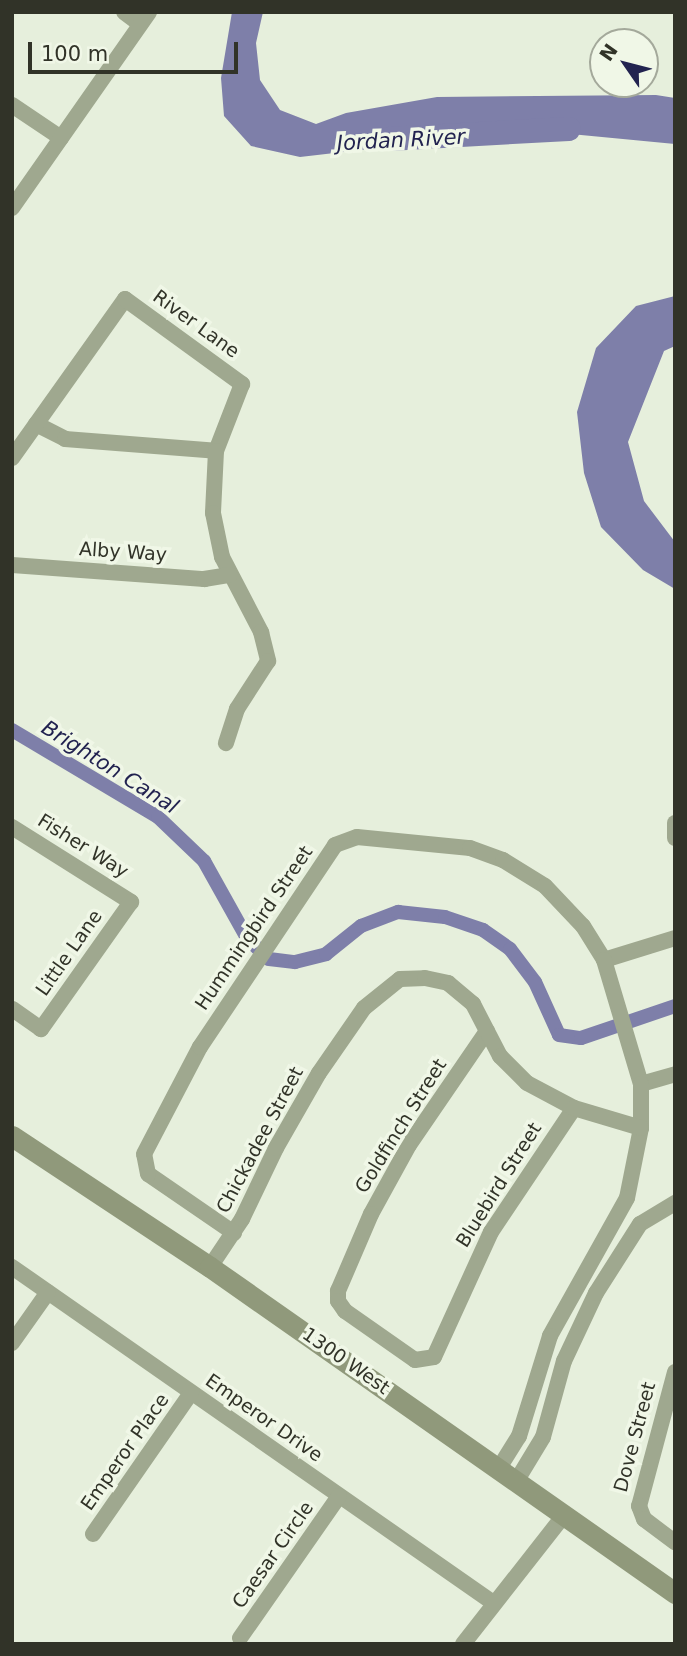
<!DOCTYPE html>
<html>
<head>
<meta charset="utf-8">
<style>
	body { margin:0 }
	#map { position:relative; width:687px; height:1656px; overflow:hidden; background:#e6efdc; font-family:"DejaVu Sans",sans-serif }
	div>[style] { position:absolute }
	.water>* { inset:0; background:#7e7fa9 }
	.canal>* { height:14px; margin:-7px; padding:0 7px; transform-origin:7px; border-radius:7px; background:#7e7fa9 }
	.river>* { height:24px; margin:-12px; padding:0 12px; transform-origin:12px; border-radius:12px; background:#7e7fa9 }
	.street>* { height:16px; margin:-8px; padding:0 8px; transform-origin:8px; border-radius:8px; background:#9fa88f }
	.secondary>* { height:21px; margin:-10.5px; padding:0 10.5px; transform-origin:10.5px; border-radius:10.5px; background:#90997b }
	span { translate:-50% -50%; white-space:nowrap; text-align:center; line-height:1.15; -webkit-text-stroke:7px #f0f7e7; paint-order:stroke }
	.street-label { font-size:19px; color:#313328 }
	.water-label { font-size:21px; color:#222350; font-style:italic }
	.frame { position:absolute; inset:0; border:14px solid #313328; pointer-events:none }
	.north { position:absolute; left:589px; top:28px; width:70px; height:70px; box-sizing:border-box; background:#f0f7e7; border:2px solid #a4a99b; border-radius:50%; rotate:305deg; font-size:19px; font-weight:700; line-height:28px; text-align:center; color:#313328 }
	.north::after { content:''; display:block; margin:auto; width:24px; height:32px; background:#222350; clip-path:polygon(50% 0,100% 100%,50% 72%,0 100%) }
	.scale { position:absolute; left:28px; top:42px; width:210px; height:32px; box-sizing:border-box; border:4px solid #313328; border-top:0; padding-left:9px; font-size:21px; line-height:24px; white-space:nowrap; color:#313328; -webkit-text-stroke:5px #f0f7e7; paint-order:stroke }
</style>
</head>
<body>
<div id="map">
	<div class="water">
		<div style="clip-path:polygon(232px 12px,263px 12px,256px 43px,260px 80px,280px 110px,316px 124px,346px 113px,437px 97px,656px 95px,675px 98px,675px 144px,507px 128px,422px 136px,369px 149px,300px 157px,251px 146px,224px 116px,221px 78px)"></div>
		<div style="clip-path:polygon(675px 296px,675px 346px,664px 351px,628px 442px,644px 501px,675px 542px,675px 589px,643px 570px,601px 527px,584px 473px,577px 412px,596px 348px,636px 306px)"></div>
	</div>
	<div class="canal">
		<div style="left:12px;top:730px;width:170px;rotate:30.8deg"></div>
		<div style="left:158px;top:817px;width:64px;rotate:43.7deg"></div>
		<div style="left:204px;top:861px;width:88px;rotate:60.8deg"></div>
		<div style="left:247px;top:938px;width:30px;rotate:44deg"></div>
		<div style="left:269px;top:959px;width:26px;rotate:7deg"></div>
		<div style="left:295px;top:962px;width:32px;rotate:-14deg"></div>
		<div style="left:326px;top:954px;width:45px;rotate:-38.7deg"></div>
		<div style="left:361px;top:926px;width:40px;rotate:-21deg"></div>
		<div style="left:398px;top:912px;width:47px;rotate:6.1deg"></div>
		<div style="left:445px;top:917px;width:40px;rotate:18.9deg"></div>
		<div style="left:483px;top:930px;width:33px;rotate:35deg"></div>
		<div style="left:510px;top:949px;width:41px;rotate:52.9deg"></div>
		<div style="left:535px;top:982px;width:58px;rotate:65.6deg"></div>
		<div style="left:559px;top:1035px;width:22px;rotate:8deg"></div>
		<div style="left:581px;top:1038px;width:99px;rotate:-18.8deg"></div>
	</div>
	<div class="river">
		<div style="left:389px;top:139px;width:180px;rotate:-3.2deg"></div>
	</div>
	<div class="street">
		<div style="left:124px;top:12px;width:20px;rotate:37deg"></div>
		<div style="left:12px;top:105px;width:59px;rotate:34deg"></div>
		<div style="left:12px;top:208px;width:239px;rotate:-55deg"></div>
		<div style="left:36px;top:424px;width:33px;rotate:27deg"></div>
		<div style="left:65px;top:439px;width:151px;rotate:4.5deg"></div>
		<div style="left:12px;top:458px;width:195px;rotate:-54.6deg"></div>
		<div style="left:125px;top:299px;width:145px;rotate:36deg"></div>
		<div style="left:242px;top:384px;width:72px;rotate:111.2deg"></div>
		<div style="left:216px;top:451px;width:62px;rotate:92.8deg"></div>
		<div style="left:213px;top:513px;width:45px;rotate:78.4deg"></div>
		<div style="left:222px;top:557px;width:85px;rotate:62.5deg"></div>
		<div style="left:261px;top:632px;width:30px;rotate:76deg"></div>
		<div style="left:268px;top:661px;width:57px;rotate:122.9deg"></div>
		<div style="left:237px;top:709px;width:36px;rotate:108deg"></div>
		<div style="left:12px;top:565px;width:193px;rotate:4.2deg"></div>
		<div style="left:204px;top:579px;width:26px;rotate:-9deg"></div>
		<div style="left:675px;top:823px;width:15px;rotate:90deg"></div>
		<div style="left:12px;top:827px;width:141px;rotate:32.2deg"></div>
		<div style="left:131px;top:902px;width:156px;rotate:125.3deg"></div>
		<div style="left:41px;top:1029px;width:35px;rotate:-145deg"></div>
		<div style="left:604px;top:960px;width:74px;rotate:-17.2deg"></div>
		<div style="left:487px;top:1031px;width:138px;rotate:124.4deg"></div>
		<div style="left:409px;top:1145px;width:79px;rotate:118.8deg"></div>
		<div style="left:371px;top:1214px;width:84px;rotate:113.2deg"></div>
		<div style="left:338px;top:1291px;width:10px;rotate:90deg"></div>
		<div style="left:338px;top:1301px;width:12px;rotate:55deg"></div>
		<div style="left:345px;top:1311px;width:85px;rotate:35deg"></div>
		<div style="left:415px;top:1360px;width:19px;rotate:-9deg"></div>
		<div style="left:434px;top:1357px;width:137px;rotate:-65.5deg"></div>
		<div style="left:491px;top:1232px;width:149px;rotate:-56.2deg"></div>
		<div style="left:641px;top:1084px;width:35px;rotate:-16deg"></div>
		<div style="left:234px;top:1233px;width:104px;rotate:-145.5deg"></div>
		<div style="left:148px;top:1174px;width:20px;rotate:-101deg"></div>
		<div style="left:144px;top:1154px;width:121px;rotate:-62.4deg"></div>
		<div style="left:200px;top:1047px;width:243px;rotate:-56.2deg"></div>
		<div style="left:335px;top:845px;width:23px;rotate:-20deg"></div>
		<div style="left:357px;top:837px;width:114px;rotate:5.6deg"></div>
		<div style="left:470px;top:848px;width:35px;rotate:20deg"></div>
		<div style="left:503px;top:860px;width:49px;rotate:31.8deg"></div>
		<div style="left:545px;top:886px;width:55px;rotate:46.5deg"></div>
		<div style="left:583px;top:926px;width:40px;rotate:58deg"></div>
		<div style="left:604px;top:960px;width:129px;rotate:73.4deg"></div>
		<div style="left:641px;top:1084px;width:44px;rotate:90deg"></div>
		<div style="left:641px;top:1128px;width:71px;rotate:101.3deg"></div>
		<div style="left:627px;top:1198px;width:158px;rotate:119.2deg"></div>
		<div style="left:550px;top:1336px;width:105px;rotate:107.2deg"></div>
		<div style="left:519px;top:1436px;width:38px;rotate:122deg"></div>
		<div style="left:12px;top:1267px;width:585px;rotate:34.91deg"></div>
		<div style="left:210px;top:1267px;width:58px;rotate:-56.3deg"></div>
		<div style="left:242px;top:1219px;width:79px;rotate:-64.4deg"></div>
		<div style="left:276px;top:1148px;width:86px;rotate:-60.2deg"></div>
		<div style="left:319px;top:1073px;width:79px;rotate:-55.3deg"></div>
		<div style="left:364px;top:1008px;width:46px;rotate:-38.9deg"></div>
		<div style="left:400px;top:979px;width:25px;rotate:-2deg"></div>
		<div style="left:425px;top:978px;width:24px;rotate:12deg"></div>
		<div style="left:448px;top:983px;width:33px;rotate:40deg"></div>
		<div style="left:473px;top:1004px;width:59px;rotate:62.6deg"></div>
		<div style="left:500px;top:1056px;width:38px;rotate:45deg"></div>
		<div style="left:527px;top:1083px;width:53px;rotate:28deg"></div>
		<div style="left:574px;top:1108px;width:70px;rotate:16.6deg"></div>
		<div style="left:12px;top:1343px;width:62px;rotate:-54.8deg"></div>
		<div style="left:675px;top:1372px;width:139px;rotate:105deg"></div>
		<div style="left:639px;top:1506px;width:14px;rotate:69deg"></div>
		<div style="left:644px;top:1519px;width:39px;rotate:37deg"></div>
		<div style="left:517px;top:1480px;width:50px;rotate:-58.8deg"></div>
		<div style="left:543px;top:1437px;width:79px;rotate:-74.6deg"></div>
		<div style="left:564px;top:1361px;width:75px;rotate:-64.8deg"></div>
		<div style="left:596px;top:1293px;width:82px;rotate:-57.5deg"></div>
		<div style="left:640px;top:1224px;width:41px;rotate:-31deg"></div>
		<div style="left:93px;top:1534px;width:172px;rotate:-55.2deg"></div>
		<div style="left:240px;top:1638px;width:173px;rotate:-55.1deg"></div>
		<div style="left:463px;top:1644px;width:165px;rotate:-51.9deg"></div>
	</div>
	<div class="secondary">
		<div style="left:12px;top:1136px;width:237px;rotate:33.5deg"></div>
		<div style="left:210px;top:1267px;width:568px;rotate:35.03deg"></div>
	</div>
	<div class="street-label">
		<span style="left:196px;top:324px;rotate:36deg">River Lane</span>
		<span style="left:123px;top:552px;rotate:4deg">Alby Way</span>
		<span style="left:83px;top:846px;rotate:32deg">Fisher Way</span>
		<span style="left:254px;top:928px;rotate:-56deg">Hummingbird Street</span>
		<span style="left:69px;top:953px;rotate:-55deg">Little Lane</span>
		<span style="left:401px;top:1126px;rotate:-58deg">Goldfinch Street</span>
		<span style="left:260px;top:1140px;rotate:-62deg">Chickadee Street</span>
		<span style="left:499px;top:1185px;rotate:-58deg">Bluebird Street</span>
		<span style="left:346px;top:1361px;rotate:35deg">1300 West</span>
		<span style="left:264px;top:1418px;rotate:35deg">Emperor Drive</span>
		<span style="left:635px;top:1437px;rotate:-75deg">Dove Street</span>
		<span style="left:125px;top:1452px;rotate:-55deg">Emperor Place</span>
		<span style="left:273px;top:1555px;rotate:-55deg">Caesar Circle</span>
	</div>
	<div class="water-label">
		<span style="left:401px;top:140px;rotate:-3deg">Jordan River</span>
		<span style="left:110px;top:767px;rotate:32deg">Brighton Canal</span>
	</div>
	<div class="frame"></div>
	<div class="north">N</div>
	<div class="scale">100 m</div>
</div>
</body>
</html>
